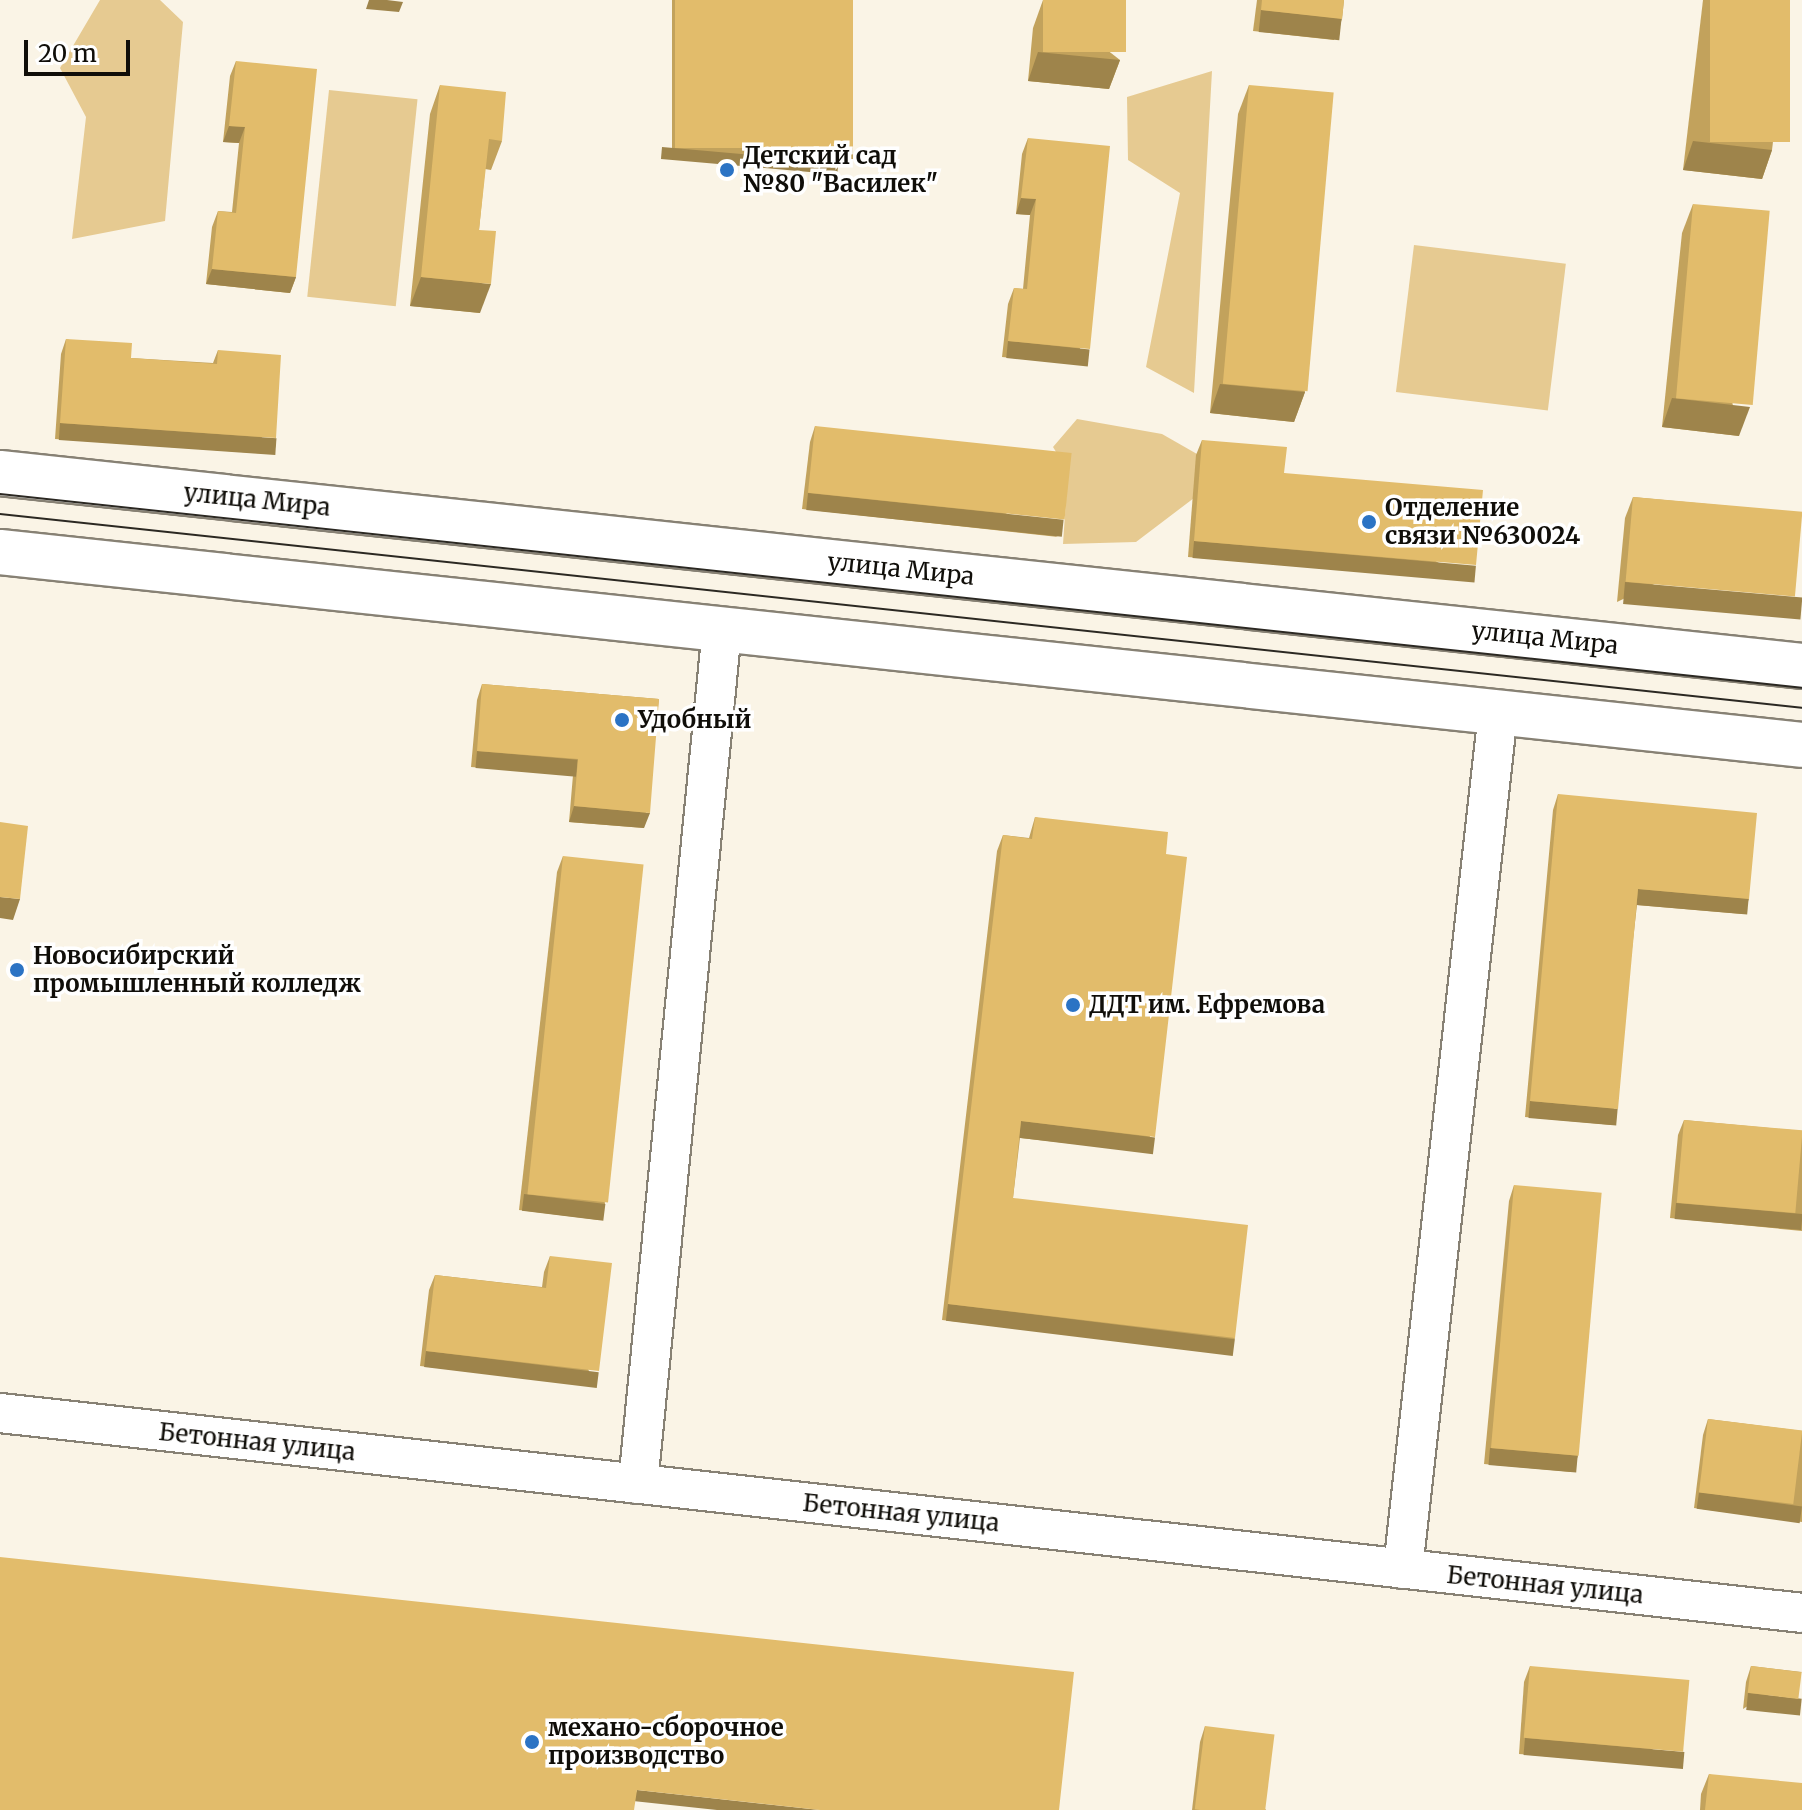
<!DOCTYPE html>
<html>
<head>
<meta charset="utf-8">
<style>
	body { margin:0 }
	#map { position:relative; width:1802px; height:1810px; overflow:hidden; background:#faf4e6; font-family:Merriweather,serif }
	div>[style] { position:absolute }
	.green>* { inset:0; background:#e6ca91; transform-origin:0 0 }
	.roads { filter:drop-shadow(2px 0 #878174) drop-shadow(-2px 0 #878174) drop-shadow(0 2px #878174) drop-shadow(0 -2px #878174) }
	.minor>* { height:38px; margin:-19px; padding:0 19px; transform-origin:19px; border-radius:19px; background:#fff }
	.tertiary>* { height:44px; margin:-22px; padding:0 22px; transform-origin:22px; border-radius:22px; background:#fff }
	.tram>* { height:2px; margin:-1px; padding:0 1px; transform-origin:1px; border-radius:1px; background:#2b2822 }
	.wall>* { inset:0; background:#c2a25c; transform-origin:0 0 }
	.shaded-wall>* { inset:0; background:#9e844b; transform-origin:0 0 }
	.building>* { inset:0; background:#e2bc6b; transform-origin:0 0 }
	.dots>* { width:22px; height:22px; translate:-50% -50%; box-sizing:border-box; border:4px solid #fff; border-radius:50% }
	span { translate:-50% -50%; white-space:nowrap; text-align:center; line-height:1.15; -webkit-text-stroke:7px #fff; paint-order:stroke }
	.poi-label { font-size:24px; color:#100e09; font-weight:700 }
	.left { translate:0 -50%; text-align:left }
	.street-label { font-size:24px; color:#100e09 }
	.scale { position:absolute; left:24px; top:40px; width:106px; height:36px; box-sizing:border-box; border:4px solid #100e09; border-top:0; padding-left:10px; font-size:24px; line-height:28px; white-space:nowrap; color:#100e09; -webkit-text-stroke:6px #fff; paint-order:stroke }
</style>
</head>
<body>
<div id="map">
	<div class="green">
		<div style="clip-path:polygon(100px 0,160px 0,183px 22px,165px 221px,72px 239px,86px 117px,60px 68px)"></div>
		<div style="clip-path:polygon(1212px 71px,1194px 393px,1146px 367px,1180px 193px,1128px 160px,1127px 97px)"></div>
		<div style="left:329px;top:90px;width:89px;height:208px;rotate:6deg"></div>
		<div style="left:1414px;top:245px;width:153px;height:148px;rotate:7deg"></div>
		<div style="clip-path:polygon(1077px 419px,1162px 434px,1197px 454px,1194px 498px,1136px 542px,1063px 544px,1068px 471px,1053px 447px)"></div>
	</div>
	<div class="roads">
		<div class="minor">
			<div style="left:0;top:1413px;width:1813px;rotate:6.33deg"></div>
			<div style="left:638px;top:1484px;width:859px;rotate:-84.39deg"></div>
			<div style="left:1403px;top:1569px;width:862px;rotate:-83.67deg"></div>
		</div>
		<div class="tertiary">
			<div style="left:0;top:473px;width:1812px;rotate:6.11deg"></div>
			<div style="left:0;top:552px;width:1812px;rotate:6.11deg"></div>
		</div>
	</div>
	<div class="tram">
		<div style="left:0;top:494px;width:1812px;rotate:6.14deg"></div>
		<div style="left:0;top:514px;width:1812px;rotate:6.14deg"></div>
	</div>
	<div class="wall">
		<div style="left:672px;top:0;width:181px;height:159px"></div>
		<div style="clip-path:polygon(1043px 0,1120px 60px,1109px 89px,1028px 81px,1033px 28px)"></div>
		<div style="clip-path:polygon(1257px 0,1344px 0,1342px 19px,1334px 40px,1253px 31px)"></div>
		<div style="clip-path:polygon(1703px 0,1790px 0,1772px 150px,1762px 179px,1683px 170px)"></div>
		<div style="clip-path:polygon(236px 61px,296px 277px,290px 293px,206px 284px,212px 227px,218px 211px,232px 212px,239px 143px,223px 142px,230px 76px)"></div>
		<div style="clip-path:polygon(440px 85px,502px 141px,491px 170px,485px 169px,479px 230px,480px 313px,410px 306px,430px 114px)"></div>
		<div style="clip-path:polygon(1249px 85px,1305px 392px,1294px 422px,1210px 413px,1238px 114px)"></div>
		<div style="clip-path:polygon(1028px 138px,1084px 365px,1002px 357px,1008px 304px,1014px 288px,1023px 289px,1030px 215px,1016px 214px,1022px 154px)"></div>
		<div style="clip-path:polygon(1693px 204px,1739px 436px,1662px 427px,1682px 233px)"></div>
		<div style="clip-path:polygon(66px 339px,131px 358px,213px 363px,218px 350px,270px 454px,55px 439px,61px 354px)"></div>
		<div style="clip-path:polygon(815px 426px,1058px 537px,802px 509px,810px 442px)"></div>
		<div style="clip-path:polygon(1202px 440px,1284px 473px,1470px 581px,1188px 557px,1196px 455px)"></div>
		<div style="clip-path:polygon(1633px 497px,1802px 513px,1617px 602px,1625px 518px)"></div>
		<div style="clip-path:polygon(482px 684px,659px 699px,644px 828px,569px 822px,573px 775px,471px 767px,477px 700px)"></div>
		<div style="clip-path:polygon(1558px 794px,1749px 899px,1743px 914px,1637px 905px,1612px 1125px,1525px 1117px,1553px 810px)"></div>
		<div style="clip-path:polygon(1035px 817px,1166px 854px,1149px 1152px,1020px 1138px,1013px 1198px,1235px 1338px,1229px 1353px,942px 1320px,997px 851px,1003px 835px,1029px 838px)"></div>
		<div style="clip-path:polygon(563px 856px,605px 1204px,599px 1220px,519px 1210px,557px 872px)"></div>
		<div style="clip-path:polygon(1684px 1120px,1802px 1131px,1802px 1231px,1670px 1218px,1678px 1135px)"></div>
		<div style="clip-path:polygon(1514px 1185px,1578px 1456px,1572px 1472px,1484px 1464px,1509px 1201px)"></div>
		<div style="clip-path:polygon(550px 1256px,594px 1386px,420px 1366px,429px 1290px,435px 1275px,542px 1287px,544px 1272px)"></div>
		<div style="clip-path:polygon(1708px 1419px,1802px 1431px,1802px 1522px,1694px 1508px,1703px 1435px)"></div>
		<div style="clip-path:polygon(1530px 1666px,1678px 1767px,1519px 1754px,1524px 1682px)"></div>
		<div style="clip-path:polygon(1751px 1666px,1802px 1672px,1743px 1709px,1746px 1682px)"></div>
		<div style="clip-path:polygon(1205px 1726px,1266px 1810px,1192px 1810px,1200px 1742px)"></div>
		<div style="clip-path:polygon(1709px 1774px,1802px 1810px,1700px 1810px,1701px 1794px)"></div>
	</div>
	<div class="shaded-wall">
		<div style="clip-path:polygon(369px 0,387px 0,403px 2px,399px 12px,366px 9px)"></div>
		<div style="left:1261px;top:10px;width:81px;height:22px;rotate:6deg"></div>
		<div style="clip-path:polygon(1038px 52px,1120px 60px,1109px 89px,1028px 81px)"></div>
		<div style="clip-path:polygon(229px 126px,245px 127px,239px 143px,223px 142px)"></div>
		<div style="clip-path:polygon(1693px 141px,1772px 150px,1762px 179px,1683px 170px)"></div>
		<div style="left:662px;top:147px;width:177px;height:12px;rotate:5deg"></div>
		<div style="clip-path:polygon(1021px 198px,1036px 199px,1030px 215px,1016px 214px)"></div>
		<div style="clip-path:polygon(212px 269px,296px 277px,290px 293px,206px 284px)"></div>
		<div style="clip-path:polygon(421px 277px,491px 284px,480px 313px,410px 306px)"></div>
		<div style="left:1008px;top:341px;width:82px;height:17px;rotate:6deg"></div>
		<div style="clip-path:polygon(1220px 384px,1305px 392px,1294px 422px,1210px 413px)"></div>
		<div style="clip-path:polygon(1672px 398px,1750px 407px,1739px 436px,1662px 427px)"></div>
		<div style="left:60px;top:423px;width:217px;height:17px;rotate:4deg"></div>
		<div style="left:808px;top:493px;width:257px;height:17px;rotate:6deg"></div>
		<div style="left:1194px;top:541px;width:283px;height:17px;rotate:5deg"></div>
		<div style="left:1625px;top:582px;width:178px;height:22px;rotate:5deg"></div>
		<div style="left:477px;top:751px;width:101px;height:17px;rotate:5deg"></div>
		<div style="clip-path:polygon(574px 806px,650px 813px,644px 828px,569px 822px)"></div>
		<div style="left:1638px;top:889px;width:111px;height:16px;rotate:5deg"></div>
		<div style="clip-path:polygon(0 897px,20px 899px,13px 920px,0 918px)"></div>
		<div style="left:1530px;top:1101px;width:88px;height:17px;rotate:5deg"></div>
		<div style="left:1021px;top:1121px;width:135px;height:17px;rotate:7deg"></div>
		<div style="left:524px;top:1194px;width:82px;height:17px;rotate:7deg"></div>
		<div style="left:1676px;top:1203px;width:127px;height:16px;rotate:5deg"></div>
		<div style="left:948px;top:1304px;width:289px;height:17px;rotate:7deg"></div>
		<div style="left:426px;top:1351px;width:174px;height:16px;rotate:7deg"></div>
		<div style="left:1490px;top:1448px;width:88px;height:17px;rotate:5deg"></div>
		<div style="left:1699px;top:1492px;width:104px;height:17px;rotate:8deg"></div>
		<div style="left:1748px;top:1693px;width:54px;height:17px;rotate:6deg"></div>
		<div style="left:1525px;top:1738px;width:160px;height:17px;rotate:5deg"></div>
		<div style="clip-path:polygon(637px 1790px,820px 1810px,717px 1810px,633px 1801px)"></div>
	</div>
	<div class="building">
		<div style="left:675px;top:0;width:178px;height:148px"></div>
		<div style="left:1043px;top:0;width:83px;height:52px"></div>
		<div style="clip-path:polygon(1262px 0,1344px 0,1342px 19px,1261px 10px)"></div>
		<div style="left:1710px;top:0;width:80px;height:142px"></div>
		<div style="clip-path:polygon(236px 61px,317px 69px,296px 277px,212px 269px,218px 211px,236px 213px,245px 127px,229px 126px)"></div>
		<div style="clip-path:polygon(440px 85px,506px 92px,502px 141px,489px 139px,479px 230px,496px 231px,491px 284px,421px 277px)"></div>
		<div style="left:1249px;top:85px;width:85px;height:300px;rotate:5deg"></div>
		<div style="clip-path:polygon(1028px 138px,1110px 146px,1090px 349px,1008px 341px,1014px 288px,1027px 289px,1036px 199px,1021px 198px)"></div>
		<div style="left:1693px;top:204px;width:77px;height:195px;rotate:5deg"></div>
		<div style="clip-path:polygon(66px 339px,132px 343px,131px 358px,217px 364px,218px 350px,281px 355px,276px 438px,60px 423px)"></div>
		<div style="left:815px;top:426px;width:258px;height:67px;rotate:6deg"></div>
		<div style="clip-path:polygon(1202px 440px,1287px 447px,1284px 473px,1483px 490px,1476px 565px,1194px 541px)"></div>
		<div style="left:1633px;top:497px;width:170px;height:85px;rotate:5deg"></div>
		<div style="clip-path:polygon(482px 684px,659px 699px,650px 813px,574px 806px,578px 759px,477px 751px)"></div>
		<div style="clip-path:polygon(1558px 794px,1757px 813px,1749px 899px,1638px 889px,1618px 1109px,1530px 1101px)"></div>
		<div style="clip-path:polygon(1035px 817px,1168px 832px,1166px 854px,1187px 857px,1155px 1137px,1021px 1121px,1013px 1198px,1248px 1225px,1235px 1338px,948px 1304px,1003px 835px,1032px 839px)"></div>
		<div style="clip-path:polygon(0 822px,28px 826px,20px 899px,0 897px)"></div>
		<div style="left:563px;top:856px;width:81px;height:340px;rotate:6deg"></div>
		<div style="left:1684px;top:1120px;width:119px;height:83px;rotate:5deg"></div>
		<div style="left:1514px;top:1185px;width:88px;height:264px;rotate:5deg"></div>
		<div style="clip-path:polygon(550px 1256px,612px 1263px,599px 1371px,426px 1351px,435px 1275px,546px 1288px)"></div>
		<div style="left:1708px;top:1419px;width:95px;height:74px;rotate:7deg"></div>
		<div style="clip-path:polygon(0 1557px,1074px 1672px,1059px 1810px,820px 1810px,637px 1790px,634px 1810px,0 1810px)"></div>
		<div style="left:1530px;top:1666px;width:160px;height:72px;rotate:5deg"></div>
		<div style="left:1751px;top:1666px;width:51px;height:27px;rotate:7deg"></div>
		<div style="left:1205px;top:1726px;width:70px;height:84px;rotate:7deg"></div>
		<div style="clip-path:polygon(1709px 1774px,1802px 1783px,1802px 1810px,1705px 1810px)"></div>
	</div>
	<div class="dots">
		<div style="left:727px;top:170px;background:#2b73c4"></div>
		<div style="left:1369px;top:522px;background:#2b73c4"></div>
		<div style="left:622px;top:720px;background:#2b73c4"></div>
		<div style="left:17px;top:970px;background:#2b73c4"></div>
		<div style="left:1073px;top:1005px;background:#2b73c4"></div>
		<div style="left:532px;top:1742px;background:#2b73c4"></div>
	</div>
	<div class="poi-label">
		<span class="left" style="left:743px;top:170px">Детский сад<br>№80 "Василек"</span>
		<span class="left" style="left:1385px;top:522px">Отделение<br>связи №630024</span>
		<span class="left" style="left:638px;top:720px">Удобный</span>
		<span class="left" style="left:33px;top:970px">Новосибирский<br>промышленный колледж</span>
		<span class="left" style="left:1089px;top:1005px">ДДТ им. Ефремова</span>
		<span class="left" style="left:548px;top:1742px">механо-сборочное<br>производство</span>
	</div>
	<div class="street-label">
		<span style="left:257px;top:500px;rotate:6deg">улица Мира</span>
		<span style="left:901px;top:569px;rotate:6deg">улица Мира</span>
		<span style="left:1545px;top:638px;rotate:6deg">улица Мира</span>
		<span style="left:257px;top:1442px;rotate:6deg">Бетонная улица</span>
		<span style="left:901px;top:1513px;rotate:6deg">Бетонная улица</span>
		<span style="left:1545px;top:1585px;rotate:6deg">Бетонная улица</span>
	</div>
	<div class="scale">20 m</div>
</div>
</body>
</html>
